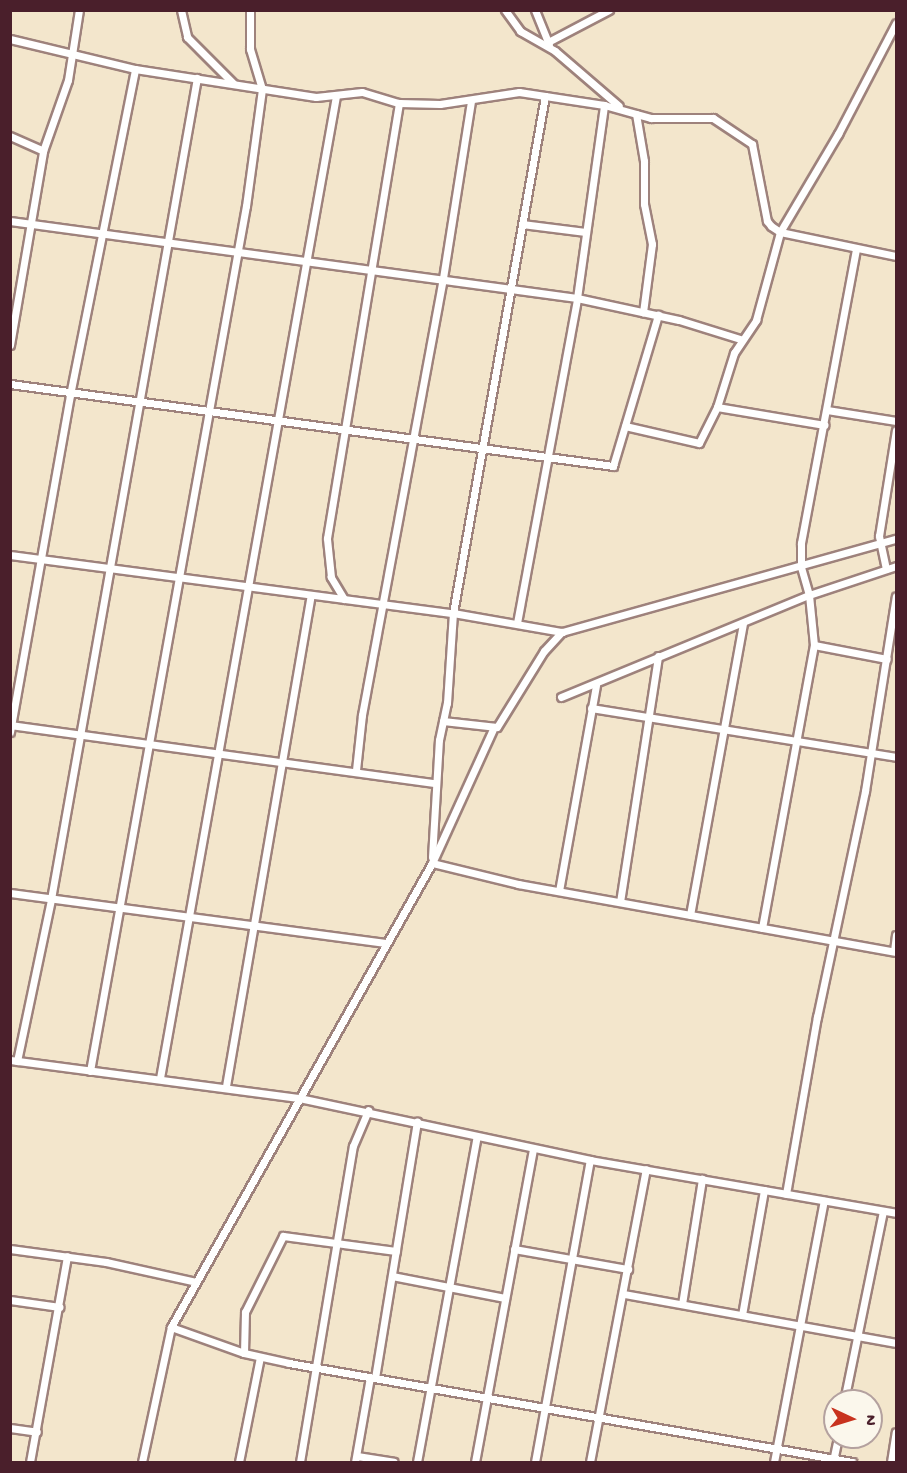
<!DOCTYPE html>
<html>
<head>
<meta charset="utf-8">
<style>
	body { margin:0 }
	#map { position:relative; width:907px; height:1473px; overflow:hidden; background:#f3e6cc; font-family:"Gochi Hand",sans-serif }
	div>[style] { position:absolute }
	.roads { filter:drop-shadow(2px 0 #9e827c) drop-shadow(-2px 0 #9e827c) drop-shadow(0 2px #9e827c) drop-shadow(0 -2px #9e827c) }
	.street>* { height:7px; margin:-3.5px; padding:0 3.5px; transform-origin:3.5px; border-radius:3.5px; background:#fff }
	span { translate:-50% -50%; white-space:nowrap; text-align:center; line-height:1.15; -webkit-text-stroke:4.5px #fbf7ec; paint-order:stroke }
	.frame { position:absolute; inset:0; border:12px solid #4a1f2b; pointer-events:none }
	.north { position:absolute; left:823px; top:1389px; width:60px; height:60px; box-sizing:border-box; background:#fbf7ec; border:2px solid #b4a19f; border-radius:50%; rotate:94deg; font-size:16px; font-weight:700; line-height:24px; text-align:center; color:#4a1f2b }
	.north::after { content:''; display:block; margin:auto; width:21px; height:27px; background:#c8321e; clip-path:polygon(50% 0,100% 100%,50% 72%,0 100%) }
</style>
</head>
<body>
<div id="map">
	<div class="roads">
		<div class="street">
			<div style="left:181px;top:10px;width:28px;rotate:77deg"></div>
			<div style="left:187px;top:37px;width:66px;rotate:45deg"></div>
			<div style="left:505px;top:10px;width:26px;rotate:54deg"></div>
			<div style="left:520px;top:31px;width:40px;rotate:29.7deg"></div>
			<div style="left:555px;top:51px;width:84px;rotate:40.7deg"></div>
			<div style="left:535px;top:10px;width:37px;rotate:68deg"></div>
			<div style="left:10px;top:39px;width:129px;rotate:13.5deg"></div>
			<div style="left:135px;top:69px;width:183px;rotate:8.8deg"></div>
			<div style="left:316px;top:97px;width:46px;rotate:-6.2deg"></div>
			<div style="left:362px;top:92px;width:39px;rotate:17deg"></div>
			<div style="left:399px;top:103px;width:41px;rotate:1.4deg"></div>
			<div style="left:440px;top:104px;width:80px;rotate:-8.6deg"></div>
			<div style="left:519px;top:92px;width:86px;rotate:8.7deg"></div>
			<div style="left:604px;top:105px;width:49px;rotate:15.5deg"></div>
			<div style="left:651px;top:118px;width:62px"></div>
			<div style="left:713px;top:118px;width:47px;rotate:33.7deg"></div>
			<div style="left:752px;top:144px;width:78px;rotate:79deg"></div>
			<div style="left:767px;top:221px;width:6px;rotate:51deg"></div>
			<div style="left:771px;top:226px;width:11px;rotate:34deg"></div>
			<div style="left:780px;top:232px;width:118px;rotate:11.7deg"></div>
			<div style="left:548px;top:42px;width:69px;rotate:-27.7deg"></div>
			<div style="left:636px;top:114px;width:48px;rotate:80.3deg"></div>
			<div style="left:644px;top:161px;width:43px;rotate:90deg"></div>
			<div style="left:644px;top:204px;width:41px;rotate:78.7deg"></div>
			<div style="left:652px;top:244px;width:69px;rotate:97.5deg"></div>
			<div style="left:10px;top:136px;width:36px;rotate:24deg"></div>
			<div style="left:10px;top:221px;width:572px;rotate:7.73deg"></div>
			<div style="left:577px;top:298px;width:104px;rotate:12.2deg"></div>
			<div style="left:679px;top:320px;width:64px;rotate:17.3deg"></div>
			<div style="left:522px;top:224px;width:64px;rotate:7.2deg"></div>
			<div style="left:10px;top:345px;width:197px;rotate:-80.3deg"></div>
			<div style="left:43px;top:151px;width:75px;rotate:-70.6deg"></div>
			<div style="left:68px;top:80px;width:71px;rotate:-81.1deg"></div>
			<div style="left:10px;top:384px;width:609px;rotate:7.74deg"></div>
			<div style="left:613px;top:466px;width:158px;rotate:-73.4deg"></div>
			<div style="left:717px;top:407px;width:109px;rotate:9.5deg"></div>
			<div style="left:827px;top:410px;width:70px;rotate:9.1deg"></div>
			<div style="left:625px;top:426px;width:76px;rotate:12.9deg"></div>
			<div style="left:699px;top:443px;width:40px;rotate:-63.4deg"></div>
			<div style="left:717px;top:407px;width:57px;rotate:-72.5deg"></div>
			<div style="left:734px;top:353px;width:40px;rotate:-56deg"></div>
			<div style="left:756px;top:320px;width:91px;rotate:-74.7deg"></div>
			<div style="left:780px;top:232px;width:114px;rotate:-59.4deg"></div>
			<div style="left:838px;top:134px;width:125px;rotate:-62.4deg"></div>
			<div style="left:10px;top:555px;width:447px;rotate:7.5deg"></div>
			<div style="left:453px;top:613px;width:111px;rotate:9.9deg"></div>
			<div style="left:562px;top:632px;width:347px;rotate:-15.6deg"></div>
			<div style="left:886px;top:569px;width:34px;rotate:-102deg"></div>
			<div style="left:879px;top:536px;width:107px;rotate:-80.9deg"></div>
			<div style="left:344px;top:599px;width:26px;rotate:-121deg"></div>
			<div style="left:331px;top:577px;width:39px;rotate:-96deg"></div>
			<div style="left:327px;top:538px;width:441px;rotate:-80.6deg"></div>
			<div style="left:517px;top:623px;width:330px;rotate:-79.5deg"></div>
			<div style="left:577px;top:298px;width:195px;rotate:-82deg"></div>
			<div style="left:814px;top:645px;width:74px;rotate:10.9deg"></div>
			<div style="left:561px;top:697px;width:268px;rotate:-22.4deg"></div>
			<div style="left:809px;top:595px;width:92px;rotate:-18.4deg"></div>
			<div style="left:591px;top:708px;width:309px;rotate:9.1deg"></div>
			<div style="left:443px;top:721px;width:54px;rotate:6.3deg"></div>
			<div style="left:497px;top:727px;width:89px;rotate:-58.3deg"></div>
			<div style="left:544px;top:651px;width:26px;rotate:-47deg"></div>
			<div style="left:10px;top:725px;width:430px;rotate:7.8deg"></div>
			<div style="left:10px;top:732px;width:342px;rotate:-79.9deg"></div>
			<div style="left:70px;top:395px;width:332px;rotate:-78.7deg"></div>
			<div style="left:356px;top:770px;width:55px;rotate:-83.8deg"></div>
			<div style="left:362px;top:715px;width:444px;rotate:-79.5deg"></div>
			<div style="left:443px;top:278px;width:178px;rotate:-81deg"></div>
			<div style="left:432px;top:857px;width:117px;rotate:-86.6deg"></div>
			<div style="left:439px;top:740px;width:38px;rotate:-78deg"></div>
			<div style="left:447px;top:703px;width:90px;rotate:-86.2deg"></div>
			<div style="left:453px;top:613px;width:525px;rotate:-79.91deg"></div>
			<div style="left:432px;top:863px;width:89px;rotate:13.7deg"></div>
			<div style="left:518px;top:884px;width:384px;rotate:10.2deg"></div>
			<div style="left:559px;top:891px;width:209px;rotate:-79.8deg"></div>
			<div style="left:10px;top:893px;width:379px;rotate:7.6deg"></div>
			<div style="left:620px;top:902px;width:249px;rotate:-81.2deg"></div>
			<div style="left:690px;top:915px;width:297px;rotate:-79.7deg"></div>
			<div style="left:762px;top:928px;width:288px;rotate:-79.6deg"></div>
			<div style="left:814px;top:645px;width:50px;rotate:-95.7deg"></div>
			<div style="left:809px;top:595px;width:29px;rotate:-106deg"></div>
			<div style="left:801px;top:567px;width:24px;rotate:-90deg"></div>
			<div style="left:801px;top:543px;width:299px;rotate:-79.4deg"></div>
			<div style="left:894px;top:951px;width:16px;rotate:-83deg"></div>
			<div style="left:10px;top:1060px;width:291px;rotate:7.5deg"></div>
			<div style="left:299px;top:1098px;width:298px;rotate:12deg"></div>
			<div style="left:590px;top:1160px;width:311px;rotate:9.8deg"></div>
			<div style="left:17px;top:1061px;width:166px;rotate:-78.1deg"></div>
			<div style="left:51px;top:899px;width:834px;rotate:-79.92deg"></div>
			<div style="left:90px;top:1071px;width:879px;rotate:-79.78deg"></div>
			<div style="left:246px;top:206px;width:118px;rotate:-82.2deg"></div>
			<div style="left:262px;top:89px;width:42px;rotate:-106.7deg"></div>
			<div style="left:250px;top:49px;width:39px;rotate:-90deg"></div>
			<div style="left:160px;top:1078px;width:998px;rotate:-79.84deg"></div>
			<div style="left:226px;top:1086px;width:498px;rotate:-80.2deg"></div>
			<div style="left:786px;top:1194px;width:180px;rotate:-80.1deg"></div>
			<div style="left:817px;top:1017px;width:231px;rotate:-78deg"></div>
			<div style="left:865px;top:791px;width:197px;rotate:-81deg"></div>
			<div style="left:10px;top:1249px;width:97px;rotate:7.7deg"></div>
			<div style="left:106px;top:1262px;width:92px;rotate:12.5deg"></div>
			<div style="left:514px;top:1249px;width:116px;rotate:10deg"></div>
			<div style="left:392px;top:1276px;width:115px;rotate:11deg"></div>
			<div style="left:624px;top:1294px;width:276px;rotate:10.2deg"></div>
			<div style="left:10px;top:1300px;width:50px;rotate:8deg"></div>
			<div style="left:682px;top:1304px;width:127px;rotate:-80.9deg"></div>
			<div style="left:742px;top:1315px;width:127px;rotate:-80deg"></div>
			<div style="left:171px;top:1327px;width:77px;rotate:19.6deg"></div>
			<div style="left:244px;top:1353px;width:46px;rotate:12.5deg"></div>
			<div style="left:289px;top:1363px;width:572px;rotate:9.97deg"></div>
			<div style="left:244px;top:1353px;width:41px;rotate:-88.6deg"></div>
			<div style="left:245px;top:1312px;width:85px;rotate:-63.4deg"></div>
			<div style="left:283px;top:1236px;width:114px;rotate:7.6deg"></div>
			<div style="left:375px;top:1378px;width:260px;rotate:-80.7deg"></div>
			<div style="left:844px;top:1401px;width:194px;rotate:-78.4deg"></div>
			<div style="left:10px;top:1428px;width:27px;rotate:8deg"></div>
			<div style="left:357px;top:1456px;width:37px;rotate:9deg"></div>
			<div style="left:833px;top:1461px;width:25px;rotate:-78deg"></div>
			<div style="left:30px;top:1462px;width:209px;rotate:-79.8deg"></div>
			<div style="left:142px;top:1462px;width:138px;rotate:-77.9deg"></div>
			<div style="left:171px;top:1327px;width:532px;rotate:-60.64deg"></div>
			<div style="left:432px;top:863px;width:149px;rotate:-65.5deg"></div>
			<div style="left:239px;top:1462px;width:107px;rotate:-78.7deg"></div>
			<div style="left:300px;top:1462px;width:320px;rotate:-80.5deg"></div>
			<div style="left:353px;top:1146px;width:39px;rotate:-67deg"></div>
			<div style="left:355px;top:1462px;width:86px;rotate:-80deg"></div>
			<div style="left:417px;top:1462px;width:331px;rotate:-79.6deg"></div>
			<div style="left:475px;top:1462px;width:318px;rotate:-79.5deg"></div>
			<div style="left:535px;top:1462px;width:307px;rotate:-79.7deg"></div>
			<div style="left:590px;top:1462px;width:298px;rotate:-79.2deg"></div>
			<div style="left:774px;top:1462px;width:266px;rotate:-79.2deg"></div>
			<div style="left:891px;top:1462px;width:30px;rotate:-81deg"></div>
		</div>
	</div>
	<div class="frame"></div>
	<div class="north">N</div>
</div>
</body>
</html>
